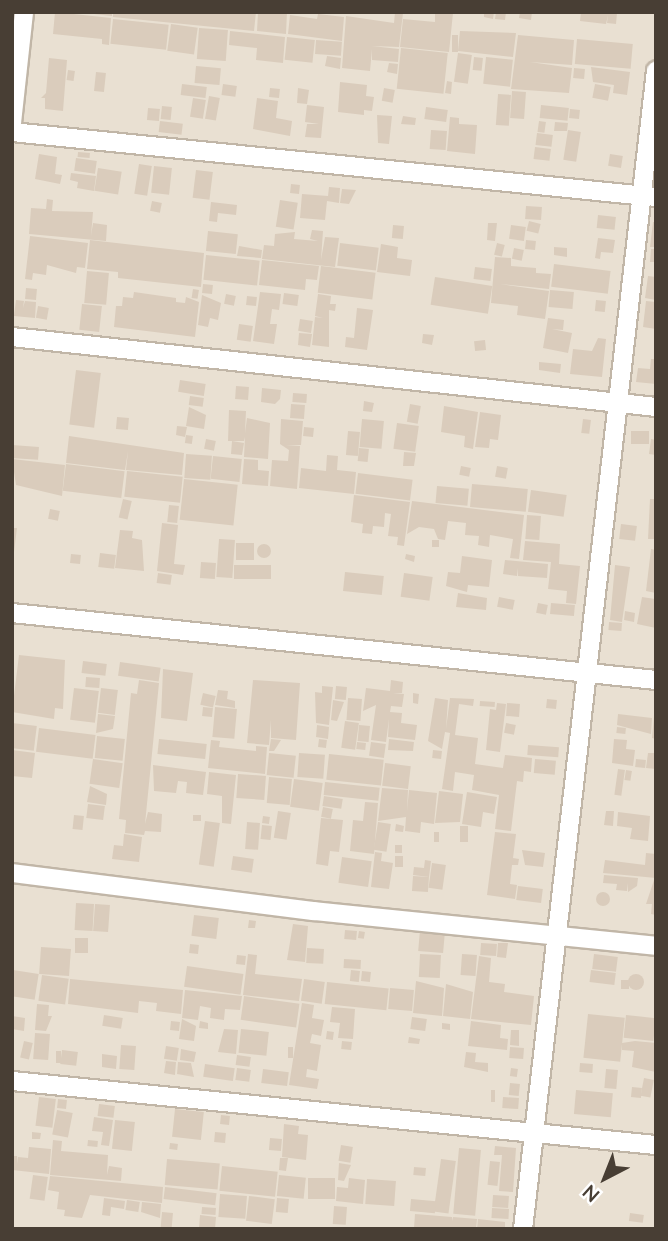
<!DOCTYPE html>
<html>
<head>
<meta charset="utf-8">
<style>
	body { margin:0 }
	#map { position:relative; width:668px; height:1241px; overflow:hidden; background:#f4efe5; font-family:Lato,sans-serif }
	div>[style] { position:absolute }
	.residential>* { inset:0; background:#e9e0d2; transform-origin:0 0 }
	.building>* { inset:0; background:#daccbc; transform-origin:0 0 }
	.round { border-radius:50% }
	.roads { filter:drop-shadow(2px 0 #c1b6a7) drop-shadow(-2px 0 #c1b6a7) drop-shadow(0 2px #c1b6a7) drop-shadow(0 -2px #c1b6a7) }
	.street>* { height:18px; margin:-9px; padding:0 9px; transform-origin:9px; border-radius:9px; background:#fff }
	span { translate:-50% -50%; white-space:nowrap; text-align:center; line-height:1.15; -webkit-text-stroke:6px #fff; paint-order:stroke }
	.frame { position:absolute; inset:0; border:14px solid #483e34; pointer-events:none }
	.north { position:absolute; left:570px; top:1143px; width:70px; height:70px; -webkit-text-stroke:5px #fff; paint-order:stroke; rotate:222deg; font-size:19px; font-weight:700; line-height:28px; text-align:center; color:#483e34 }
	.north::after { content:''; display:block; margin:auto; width:24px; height:32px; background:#483e34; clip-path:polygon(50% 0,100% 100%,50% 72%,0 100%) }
</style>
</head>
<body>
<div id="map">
	<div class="residential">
		<div style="left:12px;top:12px;width:644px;height:1217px"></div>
	</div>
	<div class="building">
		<div style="clip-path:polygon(55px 12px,111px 18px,109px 45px,102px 44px,102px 39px,53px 34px)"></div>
		<div style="clip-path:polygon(94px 12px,112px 12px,112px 16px,94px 14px)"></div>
		<div style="clip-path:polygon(113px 12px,256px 12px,254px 31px,113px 17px)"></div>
		<div style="clip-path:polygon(258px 12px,287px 12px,286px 34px,257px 31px)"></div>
		<div style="clip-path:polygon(395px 12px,403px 13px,399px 47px,372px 46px,399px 49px,398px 62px,372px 60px,372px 49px,370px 71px,342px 68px,346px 16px,394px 23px)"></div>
		<div style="clip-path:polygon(435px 12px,453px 13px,449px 52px,400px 47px,403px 19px,435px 22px)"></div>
		<div style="clip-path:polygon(484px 12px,494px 12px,493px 19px,484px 17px)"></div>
		<div style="clip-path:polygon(496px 12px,506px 12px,505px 20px,495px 19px)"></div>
		<div style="clip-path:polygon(520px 12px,532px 12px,531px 20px,519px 18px)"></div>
		<div style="clip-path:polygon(581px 12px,617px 13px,616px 24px,607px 23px,608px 15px,606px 24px,580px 21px)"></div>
		<div style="clip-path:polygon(318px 14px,344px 17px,342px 41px,288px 34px,290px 15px,317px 19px)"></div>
		<div style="left:113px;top:19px;width:56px;height:25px;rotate:6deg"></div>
		<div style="left:171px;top:24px;width:27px;height:27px;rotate:8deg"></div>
		<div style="left:199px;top:28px;width:29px;height:31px;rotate:4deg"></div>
		<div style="clip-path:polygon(230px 31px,285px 37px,283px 63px,256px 60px,257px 48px,229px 45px)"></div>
		<div style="clip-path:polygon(460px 31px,516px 33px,513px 57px,458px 51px)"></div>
		<div style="left:452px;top:35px;width:6px;height:17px"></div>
		<div style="clip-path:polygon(518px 35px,574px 40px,572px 65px,530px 62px,572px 68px,569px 93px,511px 89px)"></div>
		<div style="left:287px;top:37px;width:28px;height:23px;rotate:6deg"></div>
		<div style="left:577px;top:39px;width:56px;height:25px;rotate:5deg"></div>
		<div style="left:316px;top:40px;width:26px;height:14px;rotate:4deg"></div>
		<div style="left:401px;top:48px;width:47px;height:41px;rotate:6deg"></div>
		<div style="left:458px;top:53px;width:14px;height:29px;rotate:8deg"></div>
		<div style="clip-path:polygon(327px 56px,341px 58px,340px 69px,325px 66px)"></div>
		<div style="left:474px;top:57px;width:9px;height:13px;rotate:6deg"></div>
		<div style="left:486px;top:57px;width:27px;height:27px;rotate:6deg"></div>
		<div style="clip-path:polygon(49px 58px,67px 60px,63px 111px,45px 109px,45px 98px,41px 98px,46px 93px)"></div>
		<div style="clip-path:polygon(389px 63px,398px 64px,397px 74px,387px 72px)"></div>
		<div style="left:196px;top:66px;width:25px;height:17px;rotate:5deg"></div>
		<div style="clip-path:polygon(591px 67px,630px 72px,627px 95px,613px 93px,614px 85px,593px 82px)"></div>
		<div style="left:574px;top:68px;width:11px;height:10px;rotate:5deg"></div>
		<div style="left:68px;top:70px;width:7px;height:10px;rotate:8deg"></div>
		<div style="left:96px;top:72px;width:10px;height:19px;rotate:6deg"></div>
		<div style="clip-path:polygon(447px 81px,452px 82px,451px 94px,445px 93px)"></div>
		<div style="clip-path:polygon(340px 82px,367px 85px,366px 96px,374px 97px,372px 111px,364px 110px,364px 115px,338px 112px)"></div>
		<div style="left:182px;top:84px;width:25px;height:11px;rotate:7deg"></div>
		<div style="left:223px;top:84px;width:14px;height:11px;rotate:8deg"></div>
		<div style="left:595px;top:84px;width:16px;height:14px;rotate:11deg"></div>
		<div style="left:270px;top:88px;width:10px;height:9px;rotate:6deg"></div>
		<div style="clip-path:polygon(298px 88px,309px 90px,307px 104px,297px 103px)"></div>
		<div style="left:384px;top:88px;width:11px;height:13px;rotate:10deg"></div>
		<div style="left:512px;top:91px;width:14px;height:27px;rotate:4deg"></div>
		<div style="left:498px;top:94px;width:13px;height:31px;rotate:4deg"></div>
		<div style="left:209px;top:96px;width:11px;height:23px;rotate:10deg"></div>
		<div style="left:193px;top:98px;width:13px;height:19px;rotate:9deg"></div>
		<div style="clip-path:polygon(257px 98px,278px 101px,276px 118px,292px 121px,290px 136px,253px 129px)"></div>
		<div style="clip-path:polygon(307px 105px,324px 107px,321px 138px,305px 137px,307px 124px,319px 124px,305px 122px)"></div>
		<div style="left:541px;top:105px;width:28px;height:13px;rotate:6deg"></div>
		<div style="left:162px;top:106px;width:10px;height:13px;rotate:6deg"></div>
		<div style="left:426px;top:107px;width:22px;height:12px;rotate:8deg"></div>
		<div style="left:148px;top:108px;width:12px;height:12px;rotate:5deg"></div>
		<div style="left:570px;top:109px;width:10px;height:9px;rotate:6deg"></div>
		<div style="clip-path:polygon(377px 115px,392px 116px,389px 144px,378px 143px)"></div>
		<div style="clip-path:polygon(403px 116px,416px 118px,415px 125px,401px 124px)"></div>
		<div style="clip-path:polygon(450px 117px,459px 118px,459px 124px,477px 125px,475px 154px,447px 151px)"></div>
		<div style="left:160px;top:121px;width:23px;height:11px;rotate:7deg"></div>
		<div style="left:539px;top:121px;width:7px;height:11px;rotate:8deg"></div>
		<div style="clip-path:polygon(555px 122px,568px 123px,567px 131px,554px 131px)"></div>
		<div style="left:431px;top:130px;width:16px;height:19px;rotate:4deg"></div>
		<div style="left:568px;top:130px;width:13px;height:30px;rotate:9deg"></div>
		<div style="left:537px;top:133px;width:16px;height:12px;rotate:7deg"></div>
		<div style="left:535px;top:147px;width:16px;height:12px;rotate:7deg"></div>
		<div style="left:78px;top:152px;width:12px;height:5px;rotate:5deg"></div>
		<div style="clip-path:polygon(39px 154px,57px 157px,55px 174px,62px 175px,60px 184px,35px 179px)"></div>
		<div style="left:610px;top:154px;width:13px;height:12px;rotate:9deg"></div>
		<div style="left:76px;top:158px;width:21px;height:13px;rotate:8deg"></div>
		<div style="left:139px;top:164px;width:13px;height:30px;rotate:9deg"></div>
		<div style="left:154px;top:166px;width:18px;height:27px;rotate:6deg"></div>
		<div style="left:98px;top:168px;width:24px;height:23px;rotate:9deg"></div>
		<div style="left:196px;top:170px;width:17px;height:28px;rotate:7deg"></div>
		<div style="clip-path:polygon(71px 173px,96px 176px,94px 191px,77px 188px,78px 182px,70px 180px)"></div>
		<div style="left:291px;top:184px;width:9px;height:9px;rotate:6deg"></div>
		<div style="clip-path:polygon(329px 187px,340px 188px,339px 203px,327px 201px,325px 220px,300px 218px,302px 194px,328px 196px)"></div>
		<div style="clip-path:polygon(342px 189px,356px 190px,349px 204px,340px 203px)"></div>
		<div style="clip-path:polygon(47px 199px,53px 200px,52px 211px,93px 212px,91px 236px,93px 223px,107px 225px,106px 241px,29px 234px,31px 208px,46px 209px)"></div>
		<div style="left:280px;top:200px;width:18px;height:27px;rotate:9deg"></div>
		<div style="left:152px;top:201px;width:10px;height:10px;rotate:11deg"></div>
		<div style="clip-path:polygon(211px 202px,237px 205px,236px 215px,218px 213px,217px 222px,209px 221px)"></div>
		<div style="left:526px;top:206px;width:16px;height:13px;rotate:4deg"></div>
		<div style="left:598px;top:215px;width:18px;height:13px;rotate:6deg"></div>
		<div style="left:529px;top:221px;width:12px;height:10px;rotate:14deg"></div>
		<div style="clip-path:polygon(653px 222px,656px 222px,656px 247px,650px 247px)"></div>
		<div style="clip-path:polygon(488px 223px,497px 223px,495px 241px,487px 240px)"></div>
		<div style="left:393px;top:225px;width:11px;height:13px;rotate:5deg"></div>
		<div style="left:511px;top:225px;width:15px;height:14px;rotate:8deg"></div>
		<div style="clip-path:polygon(312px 230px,323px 231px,321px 260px,325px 237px,339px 238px,335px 267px,262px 259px,264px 245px,274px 246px,275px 234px,295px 232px,294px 239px,318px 241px,310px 239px)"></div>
		<div style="left:208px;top:231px;width:30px;height:20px;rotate:6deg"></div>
		<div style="clip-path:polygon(30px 236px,88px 243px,85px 268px,77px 267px,76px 273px,47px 265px,46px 275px,33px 273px,32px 280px,25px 279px)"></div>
		<div style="clip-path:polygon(598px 238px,615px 240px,613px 253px,601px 252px,600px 259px,595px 258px)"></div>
		<div style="clip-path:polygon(90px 240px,204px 253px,201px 287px,118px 278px,118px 272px,87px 269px)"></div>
		<div style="left:526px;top:240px;width:10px;height:9px;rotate:6deg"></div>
		<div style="left:340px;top:243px;width:39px;height:23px;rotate:7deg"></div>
		<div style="left:497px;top:243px;width:8px;height:12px;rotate:14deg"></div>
		<div style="clip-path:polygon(381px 244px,398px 247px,397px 258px,412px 260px,410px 276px,377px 272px)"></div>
		<div style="clip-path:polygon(239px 246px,262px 250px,261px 258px,237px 256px)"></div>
		<div style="clip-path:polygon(554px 247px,567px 248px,567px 257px,554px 255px)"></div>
		<div style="left:514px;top:248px;width:10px;height:11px;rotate:11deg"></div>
		<div style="clip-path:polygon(651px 249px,656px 249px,656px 262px,650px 262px)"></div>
		<div style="left:206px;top:255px;width:54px;height:25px;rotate:6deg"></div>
		<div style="clip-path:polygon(495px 257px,511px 258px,511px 266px,536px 268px,536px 273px,551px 274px,549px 289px,500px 284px,549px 291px,545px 319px,517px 315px,518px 306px,491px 303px)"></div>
		<div style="clip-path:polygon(262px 260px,319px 266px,317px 280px,306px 279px,305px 290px,259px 285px)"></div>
		<div style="left:554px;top:264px;width:57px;height:23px;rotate:7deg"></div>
		<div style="left:321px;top:266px;width:55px;height:27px;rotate:7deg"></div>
		<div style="left:475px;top:267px;width:17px;height:12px;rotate:7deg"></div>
		<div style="left:87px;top:271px;width:22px;height:32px;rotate:5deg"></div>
		<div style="clip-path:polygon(648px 276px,656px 277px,656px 300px,645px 298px)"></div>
		<div style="left:435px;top:277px;width:58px;height:28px;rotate:9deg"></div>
		<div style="left:203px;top:284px;width:10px;height:9px;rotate:6deg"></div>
		<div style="left:26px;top:288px;width:11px;height:11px;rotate:5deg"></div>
		<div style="left:193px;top:289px;width:6px;height:9px;rotate:9deg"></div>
		<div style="left:550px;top:290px;width:24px;height:17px;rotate:5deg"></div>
		<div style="clip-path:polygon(134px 292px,176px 298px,176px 302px,185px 303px,186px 297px,199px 302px,195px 337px,114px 327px,116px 306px,122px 306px,123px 297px,133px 298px)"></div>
		<div style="clip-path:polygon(260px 292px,281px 294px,279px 310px,272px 309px,270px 324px,277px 324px,274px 344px,253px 341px)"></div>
		<div style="left:284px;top:293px;width:15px;height:11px;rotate:8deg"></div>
		<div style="left:226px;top:294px;width:10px;height:10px;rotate:11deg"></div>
		<div style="clip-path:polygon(318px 294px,331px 296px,330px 304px,336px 304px,335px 311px,329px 310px,329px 347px,312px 345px,315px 317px,323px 318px,315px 316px)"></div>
		<div style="clip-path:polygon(202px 295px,221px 303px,218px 320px,210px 318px,208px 327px,198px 325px)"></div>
		<div style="left:247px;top:296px;width:10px;height:9px;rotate:6deg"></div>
		<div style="clip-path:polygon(16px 300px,24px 301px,23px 308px,25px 301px,36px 302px,35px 318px,14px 316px)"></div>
		<div style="left:596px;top:300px;width:10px;height:11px;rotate:6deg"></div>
		<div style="clip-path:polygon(646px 301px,656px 302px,656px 329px,643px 327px)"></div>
		<div style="left:82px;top:304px;width:20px;height:26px;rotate:6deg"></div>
		<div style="left:38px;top:306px;width:11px;height:12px;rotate:10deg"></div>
		<div style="clip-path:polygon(357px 308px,373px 310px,367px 350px,345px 347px,346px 337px,354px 338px)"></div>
		<div style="clip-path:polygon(548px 318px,564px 320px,563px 330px,552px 329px,572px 333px,568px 353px,543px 348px)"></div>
		<div style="left:300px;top:319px;width:13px;height:12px;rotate:9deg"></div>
		<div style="left:239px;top:324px;width:14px;height:16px;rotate:8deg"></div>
		<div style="clip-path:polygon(299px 333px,312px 334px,310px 347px,298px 345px)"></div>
		<div style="clip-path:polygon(423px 334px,434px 335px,432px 345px,422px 343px)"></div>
		<div style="clip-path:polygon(598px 338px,606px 339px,602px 377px,570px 374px,573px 349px,592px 351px)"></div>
		<div style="left:485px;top:340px;width:10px;height:11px;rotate:84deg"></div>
		<div style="clip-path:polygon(651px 359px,656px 359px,656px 384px,636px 382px,638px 368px,650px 369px)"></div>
		<div style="clip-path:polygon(539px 362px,561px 364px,560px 373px,539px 370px)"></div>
		<div style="left:76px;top:370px;width:25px;height:55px;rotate:7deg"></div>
		<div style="left:180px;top:380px;width:26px;height:12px;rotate:9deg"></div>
		<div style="left:236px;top:386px;width:13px;height:13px;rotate:4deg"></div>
		<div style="clip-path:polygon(262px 388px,281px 390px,280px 399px,275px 404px,261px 402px)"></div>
		<div style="left:293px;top:393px;width:14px;height:9px;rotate:4deg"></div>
		<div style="left:190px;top:396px;width:14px;height:9px;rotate:8deg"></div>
		<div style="clip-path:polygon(364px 401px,374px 403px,372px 412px,363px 411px)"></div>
		<div style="left:291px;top:404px;width:14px;height:14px;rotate:4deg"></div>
		<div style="left:410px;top:404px;width:11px;height:18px;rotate:10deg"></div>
		<div style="clip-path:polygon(444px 406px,478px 412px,473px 449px,464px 447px,465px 436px,441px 432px)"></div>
		<div style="clip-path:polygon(189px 407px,206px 415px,204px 429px,186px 426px)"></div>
		<div style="clip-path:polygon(229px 410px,246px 411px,245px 433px,247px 418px,270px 423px,268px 459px,244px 457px,245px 437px,244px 441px,228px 441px)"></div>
		<div style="clip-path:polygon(480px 412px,501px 415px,498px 440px,490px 439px,489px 448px,475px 447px)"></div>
		<div style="left:117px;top:417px;width:12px;height:12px;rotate:5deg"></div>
		<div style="clip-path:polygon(281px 419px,303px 421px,301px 445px,286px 445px,300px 446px,297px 489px,270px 486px,272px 460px,288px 461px,289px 450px,280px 444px)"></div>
		<div style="left:362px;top:419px;width:22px;height:28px;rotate:5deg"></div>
		<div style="left:583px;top:419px;width:8px;height:14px;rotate:7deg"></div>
		<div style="left:397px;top:423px;width:22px;height:26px;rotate:8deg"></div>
		<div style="clip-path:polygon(177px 426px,187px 427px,185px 437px,176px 435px)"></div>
		<div style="left:304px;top:427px;width:10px;height:9px;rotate:6deg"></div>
		<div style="left:348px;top:431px;width:12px;height:24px;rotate:5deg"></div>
		<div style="left:631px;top:431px;width:18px;height:13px"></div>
		<div style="left:186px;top:435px;width:7px;height:8px;rotate:8deg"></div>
		<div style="clip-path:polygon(69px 436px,184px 453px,182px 475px,126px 470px,128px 451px,125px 470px,66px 463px)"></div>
		<div style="left:206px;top:439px;width:10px;height:10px;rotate:11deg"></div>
		<div style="clip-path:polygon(651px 439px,656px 440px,656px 455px,649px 454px)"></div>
		<div style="clip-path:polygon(232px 441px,244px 443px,242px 455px,231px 454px)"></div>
		<div style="left:12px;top:445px;width:27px;height:13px;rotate:4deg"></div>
		<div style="left:359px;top:448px;width:10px;height:13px;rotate:6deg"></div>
		<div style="clip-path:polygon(404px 452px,416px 453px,414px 466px,403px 466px)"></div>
		<div style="left:186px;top:454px;width:26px;height:24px;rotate:4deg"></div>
		<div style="clip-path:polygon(327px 455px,338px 456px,337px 470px,356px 472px,354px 494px,299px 488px,301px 468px,326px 471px)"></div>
		<div style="left:213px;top:456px;width:29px;height:23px;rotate:6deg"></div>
		<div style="clip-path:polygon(12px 459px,65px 465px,62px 496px,16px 485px)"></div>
		<div style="clip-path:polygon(244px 459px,258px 460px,258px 470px,269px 471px,268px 486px,242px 484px)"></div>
		<div style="left:66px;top:464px;width:59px;height:27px;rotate:7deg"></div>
		<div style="left:461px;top:466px;width:10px;height:9px;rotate:11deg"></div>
		<div style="left:497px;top:466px;width:11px;height:11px;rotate:10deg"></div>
		<div style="left:127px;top:471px;width:56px;height:26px;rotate:6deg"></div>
		<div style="left:358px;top:473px;width:55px;height:21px;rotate:7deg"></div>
		<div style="left:184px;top:479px;width:54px;height:41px;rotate:6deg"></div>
		<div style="left:472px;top:484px;width:56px;height:23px;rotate:5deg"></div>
		<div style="left:437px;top:486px;width:32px;height:17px;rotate:5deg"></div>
		<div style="left:531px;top:490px;width:36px;height:22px;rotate:8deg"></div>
		<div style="clip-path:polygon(354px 495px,410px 502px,404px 546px,397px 545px,398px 537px,388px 536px,391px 514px,385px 513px,384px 527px,373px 526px,372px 534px,362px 533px,363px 524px,351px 522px)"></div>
		<div style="left:123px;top:499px;width:9px;height:19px;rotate:13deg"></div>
		<div style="clip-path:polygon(650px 499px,656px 499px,656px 539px,648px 539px)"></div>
		<div style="clip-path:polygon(412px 501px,524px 515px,519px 559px,510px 558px,513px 539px,490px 535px,489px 547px,478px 545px,479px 536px,465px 535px,466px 523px,448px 521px,445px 540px,438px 539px,434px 529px,419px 527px,407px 534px)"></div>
		<div style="left:169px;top:505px;width:10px;height:17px;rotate:6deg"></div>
		<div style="left:50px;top:509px;width:10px;height:10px;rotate:11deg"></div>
		<div style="left:527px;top:515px;width:14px;height:24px;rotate:4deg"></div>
		<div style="clip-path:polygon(162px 523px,178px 525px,174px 564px,185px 565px,183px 575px,157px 571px)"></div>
		<div style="left:621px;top:524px;width:16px;height:15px;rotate:7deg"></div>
		<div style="clip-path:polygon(12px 528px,17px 528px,14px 552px,12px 552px)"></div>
		<div style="clip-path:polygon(120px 530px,133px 531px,132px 538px,142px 540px,144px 571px,115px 568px)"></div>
		<div style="left:219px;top:539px;width:16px;height:38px;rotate:4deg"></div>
		<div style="left:432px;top:540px;width:7px;height:7px"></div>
		<div style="clip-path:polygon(525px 541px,560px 544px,559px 564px,580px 566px,576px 604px,566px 603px,567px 591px,548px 589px,551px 562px,523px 560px)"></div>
		<div style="left:236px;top:543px;width:18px;height:17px"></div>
		<div class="round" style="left:257px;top:544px;width:14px;height:14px"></div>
		<div style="clip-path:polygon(651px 549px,656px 550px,656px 593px,646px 591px)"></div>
		<div style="left:100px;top:553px;width:16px;height:14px;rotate:7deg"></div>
		<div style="left:71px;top:554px;width:10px;height:9px;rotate:6deg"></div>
		<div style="clip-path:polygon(406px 554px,415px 556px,414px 562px,405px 559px)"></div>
		<div style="clip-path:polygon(462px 556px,492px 560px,489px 587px,468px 585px,467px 592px,446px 586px,448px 572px,460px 573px)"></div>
		<div style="clip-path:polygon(505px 560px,548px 564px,547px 578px,518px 576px,518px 568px,517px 576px,503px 574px)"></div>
		<div style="left:201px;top:562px;width:15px;height:16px;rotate:4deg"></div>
		<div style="left:234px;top:565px;width:37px;height:14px"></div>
		<div style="clip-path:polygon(615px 565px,630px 567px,622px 622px,610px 620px)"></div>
		<div style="left:345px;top:572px;width:39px;height:19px;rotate:6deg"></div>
		<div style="left:158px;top:573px;width:14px;height:10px;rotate:8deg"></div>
		<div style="left:404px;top:573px;width:29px;height:24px;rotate:8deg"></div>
		<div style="clip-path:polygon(458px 593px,487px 598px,486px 610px,456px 607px)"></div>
		<div style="left:499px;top:597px;width:16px;height:10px;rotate:11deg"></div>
		<div style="clip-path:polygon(642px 597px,655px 599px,656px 628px,637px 624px)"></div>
		<div style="left:538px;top:603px;width:10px;height:10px;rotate:11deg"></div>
		<div style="left:551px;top:603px;width:24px;height:11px;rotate:5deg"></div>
		<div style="clip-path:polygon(625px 611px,635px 613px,634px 622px,624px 620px)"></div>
		<div style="left:609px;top:622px;width:13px;height:8px;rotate:4deg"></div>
		<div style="clip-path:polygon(19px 655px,65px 660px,63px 709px,55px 708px,54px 719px,12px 712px)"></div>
		<div style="left:83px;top:661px;width:24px;height:12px;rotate:7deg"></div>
		<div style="left:120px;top:662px;width:41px;height:14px;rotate:8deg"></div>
		<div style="clip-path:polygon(163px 669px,193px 673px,187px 721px,161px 718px)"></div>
		<div style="left:86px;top:677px;width:14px;height:10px;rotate:4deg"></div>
		<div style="clip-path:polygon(139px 680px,159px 683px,145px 824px,148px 812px,162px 814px,161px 832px,145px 831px,144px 835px,125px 833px,126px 820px,119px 819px,131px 693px,137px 694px)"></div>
		<div style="clip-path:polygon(253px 680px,300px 683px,296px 740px,271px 738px,271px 720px,269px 745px,247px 743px)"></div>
		<div style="clip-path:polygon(391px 680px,403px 682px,402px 693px,393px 693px,404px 694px,402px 707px,391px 706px,390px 712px,402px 713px,401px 723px,417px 725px,415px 740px,388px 737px,389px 719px,386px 742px,371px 740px,376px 705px,363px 711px,366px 688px,390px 691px)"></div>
		<div style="clip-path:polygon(322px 686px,333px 687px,329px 725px,316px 723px,315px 692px,322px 693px)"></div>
		<div style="left:336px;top:686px;width:11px;height:13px;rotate:5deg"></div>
		<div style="left:74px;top:688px;width:25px;height:32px;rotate:7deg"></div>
		<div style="left:101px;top:688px;width:17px;height:25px;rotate:7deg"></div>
		<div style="clip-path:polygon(218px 690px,228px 691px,227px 699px,235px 701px,235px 708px,215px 705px)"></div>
		<div style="left:203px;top:693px;width:13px;height:12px;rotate:13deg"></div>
		<div style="clip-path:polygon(413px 693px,419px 694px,418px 704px,413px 703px)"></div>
		<div style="left:348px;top:698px;width:14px;height:22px;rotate:4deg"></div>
		<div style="clip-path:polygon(435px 698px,448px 700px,446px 729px,450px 698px,474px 699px,473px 706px,459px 704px,455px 735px,478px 738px,475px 764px,503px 768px,499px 792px,505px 755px,532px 758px,531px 772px,524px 771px,523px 782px,517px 781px,511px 831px,495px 829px,499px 795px,472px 790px,474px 775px,455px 772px,453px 791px,442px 789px,450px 733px,445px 732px,442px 749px,428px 741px)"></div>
		<div style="left:547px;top:699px;width:10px;height:9px;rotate:6deg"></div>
		<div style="clip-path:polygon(333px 700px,344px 702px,337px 721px,331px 720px)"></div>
		<div style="left:480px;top:701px;width:15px;height:5px;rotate:4deg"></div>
		<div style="clip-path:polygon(497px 703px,506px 704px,500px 752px,486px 750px,490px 709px,496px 710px)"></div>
		<div style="left:507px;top:703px;width:13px;height:13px;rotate:4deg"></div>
		<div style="left:203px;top:707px;width:10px;height:9px;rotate:6deg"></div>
		<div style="left:215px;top:707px;width:22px;height:30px;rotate:5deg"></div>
		<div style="clip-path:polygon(98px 714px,115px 716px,113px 729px,96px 733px)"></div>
		<div style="clip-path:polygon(618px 714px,652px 718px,651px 734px,617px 725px)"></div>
		<div style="clip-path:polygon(654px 716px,656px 716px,656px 739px,652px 738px)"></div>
		<div style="left:345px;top:721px;width:14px;height:27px;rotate:8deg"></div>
		<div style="left:12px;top:723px;width:25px;height:25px;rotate:7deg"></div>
		<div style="left:506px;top:723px;width:10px;height:10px;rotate:11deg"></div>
		<div style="clip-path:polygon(317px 725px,329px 727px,328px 739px,316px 737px)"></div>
		<div style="left:359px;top:725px;width:11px;height:16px;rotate:5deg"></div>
		<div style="left:617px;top:727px;width:9px;height:6px;rotate:6deg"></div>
		<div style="left:39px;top:728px;width:57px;height:24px;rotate:7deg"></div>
		<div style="left:97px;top:736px;width:28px;height:22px;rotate:6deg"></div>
		<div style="left:159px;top:739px;width:48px;height:15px;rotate:6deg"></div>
		<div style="clip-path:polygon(271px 739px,281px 740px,274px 751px,269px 751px)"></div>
		<div style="left:319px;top:739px;width:8px;height:8px;rotate:7deg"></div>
		<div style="clip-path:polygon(389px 739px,414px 742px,413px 751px,388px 750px)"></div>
		<div style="clip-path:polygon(614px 739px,627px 740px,626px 749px,635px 750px,633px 766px,612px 763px)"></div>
		<div style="clip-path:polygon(211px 740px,220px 741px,219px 747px,256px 751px,256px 746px,267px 747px,265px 774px,208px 768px)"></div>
		<div style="left:357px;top:742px;width:9px;height:7px;rotate:6deg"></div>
		<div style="left:371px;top:742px;width:15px;height:14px;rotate:8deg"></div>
		<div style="left:528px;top:745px;width:31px;height:10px;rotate:4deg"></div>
		<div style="clip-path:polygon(12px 750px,35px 753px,32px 778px,12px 776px)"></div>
		<div style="left:433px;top:750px;width:9px;height:8px;rotate:6deg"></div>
		<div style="left:269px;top:753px;width:27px;height:22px;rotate:6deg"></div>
		<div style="left:299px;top:753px;width:26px;height:24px;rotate:4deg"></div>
		<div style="clip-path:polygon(648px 753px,656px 753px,656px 769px,646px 768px)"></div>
		<div style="left:329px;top:754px;width:55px;height:26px;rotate:6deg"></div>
		<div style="left:93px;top:759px;width:30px;height:25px;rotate:8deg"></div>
		<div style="left:535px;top:759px;width:21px;height:14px;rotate:5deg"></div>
		<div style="left:636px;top:759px;width:10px;height:8px;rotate:6deg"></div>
		<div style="left:385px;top:763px;width:26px;height:23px;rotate:7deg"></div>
		<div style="clip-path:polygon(153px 765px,206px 772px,203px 795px,186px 793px,187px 782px,178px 781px,176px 793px,154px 791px)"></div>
		<div style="left:618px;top:769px;width:7px;height:26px;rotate:8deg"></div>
		<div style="left:626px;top:770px;width:6px;height:10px;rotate:9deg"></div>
		<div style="clip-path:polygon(209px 772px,236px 775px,231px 824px,222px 823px,222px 796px,207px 794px)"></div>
		<div style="left:238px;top:774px;width:28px;height:24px;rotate:4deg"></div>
		<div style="left:269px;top:777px;width:23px;height:26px;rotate:5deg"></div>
		<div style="left:294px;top:779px;width:29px;height:28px;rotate:8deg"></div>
		<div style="left:325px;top:782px;width:55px;height:13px;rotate:6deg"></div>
		<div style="clip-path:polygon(90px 786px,107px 794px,106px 805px,87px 802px)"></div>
		<div style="clip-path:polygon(382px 788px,408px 790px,407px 811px,409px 790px,437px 793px,434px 824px,421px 822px,420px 833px,405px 831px,406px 817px,378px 821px)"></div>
		<div style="clip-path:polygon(439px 791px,463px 794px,460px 822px,435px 823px)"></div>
		<div style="clip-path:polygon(467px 792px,497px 797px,494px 814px,483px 812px,481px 827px,462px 824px)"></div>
		<div style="left:324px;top:796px;width:19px;height:10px;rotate:9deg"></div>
		<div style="clip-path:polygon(365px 802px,378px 803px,374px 854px,350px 851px,353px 820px,363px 821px)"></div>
		<div style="left:88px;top:804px;width:17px;height:14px;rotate:7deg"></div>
		<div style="left:323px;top:807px;width:10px;height:10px;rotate:11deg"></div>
		<div style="left:278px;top:811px;width:13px;height:27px;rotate:9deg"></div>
		<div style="clip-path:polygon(606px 811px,614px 811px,613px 826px,604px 825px)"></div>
		<div style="clip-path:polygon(618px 812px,650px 816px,648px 841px,630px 839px,632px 828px,617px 826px)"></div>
		<div style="left:74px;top:815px;width:10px;height:14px;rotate:6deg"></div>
		<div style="left:193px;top:815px;width:8px;height:6px"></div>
		<div style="left:263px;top:816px;width:7px;height:7px;rotate:8deg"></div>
		<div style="clip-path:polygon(321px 818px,343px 820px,339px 852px,330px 851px,328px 866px,316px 864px)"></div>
		<div style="left:205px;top:821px;width:15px;height:44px;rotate:8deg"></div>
		<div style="left:247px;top:822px;width:13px;height:27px;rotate:4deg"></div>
		<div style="left:378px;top:822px;width:13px;height:28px;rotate:9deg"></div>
		<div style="clip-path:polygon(396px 824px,404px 826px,403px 832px,395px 831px)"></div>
		<div style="left:262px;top:825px;width:10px;height:14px;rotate:6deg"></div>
		<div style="left:460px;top:826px;width:8px;height:16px"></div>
		<div style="left:434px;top:832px;width:5px;height:10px"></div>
		<div style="clip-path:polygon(495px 832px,516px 834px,513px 858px,519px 859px,518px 865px,512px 865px,510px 884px,517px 885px,515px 899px,487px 895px)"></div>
		<div style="clip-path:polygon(124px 834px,142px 837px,139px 862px,112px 859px,114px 845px,123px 846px)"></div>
		<div style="left:395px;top:845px;width:7px;height:8px"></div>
		<div style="clip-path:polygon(522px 850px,545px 853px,543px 867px,525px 865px)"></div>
		<div style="clip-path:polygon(375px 852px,382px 853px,381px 861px,393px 863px,389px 889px,371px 887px)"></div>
		<div style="clip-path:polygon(646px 853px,656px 854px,656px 878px,603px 873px,605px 860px,645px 865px)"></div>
		<div style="left:233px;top:856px;width:21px;height:14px;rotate:8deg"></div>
		<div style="left:395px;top:856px;width:8px;height:11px"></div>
		<div style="left:342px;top:857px;width:30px;height:26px;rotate:8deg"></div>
		<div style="clip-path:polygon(425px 860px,431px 861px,429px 877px,413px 875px,414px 867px,424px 868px)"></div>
		<div style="left:432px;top:863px;width:14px;height:25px;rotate:8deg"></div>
		<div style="clip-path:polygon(604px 875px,638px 878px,637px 886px,628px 892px,628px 883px,627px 891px,616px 890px,617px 884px,603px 883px)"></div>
		<div style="left:413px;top:876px;width:16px;height:15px;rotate:4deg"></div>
		<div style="clip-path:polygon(654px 880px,656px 880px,656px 915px,651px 914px,652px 904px,646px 904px)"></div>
		<div style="left:518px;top:886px;width:25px;height:14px;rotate:7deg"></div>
		<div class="round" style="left:596px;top:892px;width:14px;height:14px"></div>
		<div style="left:76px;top:903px;width:18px;height:27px;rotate:3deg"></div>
		<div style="left:95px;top:904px;width:15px;height:27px;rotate:4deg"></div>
		<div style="left:194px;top:915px;width:25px;height:21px;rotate:7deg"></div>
		<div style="clip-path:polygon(249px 920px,256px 921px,255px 928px,248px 928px)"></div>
		<div style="clip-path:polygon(293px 924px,308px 926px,305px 962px,287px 960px)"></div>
		<div style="left:345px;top:930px;width:12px;height:9px;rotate:5deg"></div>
		<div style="left:420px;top:930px;width:25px;height:21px;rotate:5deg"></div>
		<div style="left:359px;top:931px;width:6px;height:7px;rotate:9deg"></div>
		<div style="left:75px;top:938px;width:13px;height:15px"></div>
		<div style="left:481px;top:943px;width:16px;height:12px;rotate:4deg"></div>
		<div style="clip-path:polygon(498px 943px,508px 943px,506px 958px,497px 957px)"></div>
		<div style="left:190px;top:944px;width:9px;height:9px;rotate:6deg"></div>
		<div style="left:41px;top:947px;width:30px;height:27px;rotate:4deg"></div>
		<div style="left:307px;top:948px;width:17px;height:15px;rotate:3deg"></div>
		<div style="clip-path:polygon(248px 954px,257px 955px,255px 974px,302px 979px,299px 1001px,243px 995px)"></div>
		<div style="left:420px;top:954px;width:21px;height:23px;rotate:3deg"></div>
		<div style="left:462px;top:954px;width:15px;height:21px;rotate:4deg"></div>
		<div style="left:594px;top:954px;width:24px;height:15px;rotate:7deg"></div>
		<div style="left:237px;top:955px;width:9px;height:9px;rotate:6deg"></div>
		<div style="clip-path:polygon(479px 956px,491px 958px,489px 982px,505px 984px,504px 992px,534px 996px,531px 1025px,471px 1019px)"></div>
		<div style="left:344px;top:959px;width:17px;height:9px;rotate:3deg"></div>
		<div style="left:187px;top:966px;width:57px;height:21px;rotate:8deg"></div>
		<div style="left:13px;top:970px;width:26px;height:26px;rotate:9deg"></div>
		<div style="left:351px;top:970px;width:9px;height:11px;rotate:6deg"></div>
		<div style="left:591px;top:970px;width:25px;height:12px;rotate:7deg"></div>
		<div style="left:362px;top:971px;width:9px;height:10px;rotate:6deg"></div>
		<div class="round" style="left:628px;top:974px;width:16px;height:16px"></div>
		<div style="left:42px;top:975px;width:27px;height:26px;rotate:8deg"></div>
		<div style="clip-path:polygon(70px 979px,183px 990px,181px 1014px,156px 1011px,157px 1003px,139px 1001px,138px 1013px,68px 1004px)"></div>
		<div style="left:304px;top:979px;width:21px;height:22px;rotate:8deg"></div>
		<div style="left:621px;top:980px;width:8px;height:9px"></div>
		<div style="clip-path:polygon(416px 981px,444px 988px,442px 1016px,413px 1013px)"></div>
		<div style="left:327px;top:982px;width:62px;height:22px;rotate:6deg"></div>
		<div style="clip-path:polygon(446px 984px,473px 992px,470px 1019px,443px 1016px)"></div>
		<div style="left:390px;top:988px;width:24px;height:21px;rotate:5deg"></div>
		<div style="clip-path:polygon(185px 990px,242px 996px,240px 1010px,225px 1009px,224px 1020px,210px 1018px,211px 1008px,200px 1006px,198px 1020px,182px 1018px)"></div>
		<div style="left:244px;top:996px;width:56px;height:24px;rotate:8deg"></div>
		<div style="clip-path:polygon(302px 1003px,314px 1005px,312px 1018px,324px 1020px,321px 1036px,312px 1034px,310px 1043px,321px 1045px,317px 1071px,307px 1069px,306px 1077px,319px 1079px,317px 1089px,289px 1085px)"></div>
		<div style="clip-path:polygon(37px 1004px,49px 1005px,48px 1016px,52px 1016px,46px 1031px,35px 1030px)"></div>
		<div style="clip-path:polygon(332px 1007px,355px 1009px,353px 1039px,338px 1038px,340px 1023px,330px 1022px)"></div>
		<div style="left:588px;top:1014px;width:37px;height:44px;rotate:6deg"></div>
		<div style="left:104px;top:1015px;width:19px;height:11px;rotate:9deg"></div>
		<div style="left:626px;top:1015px;width:30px;height:23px;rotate:6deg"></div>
		<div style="clip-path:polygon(12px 1016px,25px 1018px,24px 1031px,12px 1029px)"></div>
		<div style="left:412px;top:1017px;width:15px;height:12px;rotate:8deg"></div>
		<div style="clip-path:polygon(182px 1019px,196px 1026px,194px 1041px,179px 1039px)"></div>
		<div style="left:171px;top:1021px;width:9px;height:9px;rotate:6deg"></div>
		<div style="clip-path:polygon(200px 1021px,208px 1023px,208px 1029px,199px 1028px)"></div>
		<div style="clip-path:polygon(471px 1021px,501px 1025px,500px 1038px,508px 1039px,507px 1050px,468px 1046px)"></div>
		<div style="clip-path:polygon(442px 1023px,450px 1024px,450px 1030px,442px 1029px)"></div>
		<div style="clip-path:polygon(224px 1029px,238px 1030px,236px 1054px,218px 1052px)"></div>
		<div style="left:241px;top:1029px;width:28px;height:24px;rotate:6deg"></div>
		<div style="clip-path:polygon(511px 1030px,519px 1030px,519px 1046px,510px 1045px)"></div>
		<div style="left:327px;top:1031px;width:7px;height:8px;rotate:8deg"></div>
		<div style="left:35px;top:1033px;width:15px;height:26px;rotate:4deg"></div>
		<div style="clip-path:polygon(409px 1037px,420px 1039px,419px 1044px,408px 1043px)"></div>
		<div style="left:24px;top:1041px;width:9px;height:17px;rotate:13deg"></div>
		<div style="left:342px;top:1041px;width:10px;height:8px;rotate:6deg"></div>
		<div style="clip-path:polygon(635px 1041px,656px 1043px,656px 1072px,632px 1067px,634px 1051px,622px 1050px,622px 1043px)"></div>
		<div style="left:121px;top:1045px;width:15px;height:24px;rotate:4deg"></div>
		<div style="left:166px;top:1046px;width:13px;height:13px;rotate:9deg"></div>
		<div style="left:288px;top:1047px;width:5px;height:11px"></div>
		<div style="left:510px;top:1047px;width:14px;height:11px;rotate:4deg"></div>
		<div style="clip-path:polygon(181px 1049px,196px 1052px,194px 1062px,180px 1060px)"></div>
		<div style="left:62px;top:1050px;width:16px;height:14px;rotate:7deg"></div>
		<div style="left:56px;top:1051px;width:5px;height:12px"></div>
		<div style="clip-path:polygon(466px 1052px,476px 1053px,475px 1062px,488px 1063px,488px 1072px,464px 1067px)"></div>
		<div style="clip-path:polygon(102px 1054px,117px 1056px,116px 1069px,102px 1067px)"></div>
		<div style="left:237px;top:1055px;width:14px;height:10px;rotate:8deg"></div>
		<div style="clip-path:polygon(166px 1061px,176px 1062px,175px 1075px,164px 1073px)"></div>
		<div style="clip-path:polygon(178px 1062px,191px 1063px,194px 1077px,177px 1074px)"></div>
		<div style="left:580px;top:1063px;width:13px;height:9px;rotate:4deg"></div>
		<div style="left:205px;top:1064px;width:30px;height:13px;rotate:8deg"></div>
		<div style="left:237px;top:1068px;width:14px;height:12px;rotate:8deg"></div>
		<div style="left:511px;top:1068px;width:7px;height:8px;rotate:8deg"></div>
		<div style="left:263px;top:1069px;width:26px;height:14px;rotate:7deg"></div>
		<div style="left:606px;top:1069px;width:12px;height:19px;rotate:5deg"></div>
		<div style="left:644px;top:1078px;width:10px;height:18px;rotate:11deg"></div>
		<div style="left:510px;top:1083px;width:10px;height:12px;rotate:6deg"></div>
		<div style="left:632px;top:1087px;width:10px;height:10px;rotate:6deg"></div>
		<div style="left:491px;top:1090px;width:4px;height:12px"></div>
		<div style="left:576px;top:1090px;width:37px;height:24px;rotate:5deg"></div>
		<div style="left:39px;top:1097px;width:17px;height:29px;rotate:7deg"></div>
		<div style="left:503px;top:1097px;width:16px;height:11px;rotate:4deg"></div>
		<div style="left:58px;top:1099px;width:9px;height:9px;rotate:6deg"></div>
		<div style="left:99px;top:1104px;width:16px;height:12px;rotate:7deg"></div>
		<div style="left:175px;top:1109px;width:29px;height:28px;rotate:6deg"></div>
		<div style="left:57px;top:1110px;width:16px;height:25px;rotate:11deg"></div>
		<div style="left:221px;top:1115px;width:9px;height:9px;rotate:6deg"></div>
		<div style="clip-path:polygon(94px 1117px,113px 1120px,109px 1146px,101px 1145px,103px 1132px,92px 1131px)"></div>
		<div style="left:115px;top:1120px;width:20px;height:29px;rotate:6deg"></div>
		<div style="clip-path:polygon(284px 1124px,299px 1126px,298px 1134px,308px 1135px,306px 1160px,282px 1157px)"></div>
		<div style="clip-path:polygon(32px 1132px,41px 1133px,40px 1139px,32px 1139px)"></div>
		<div style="left:215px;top:1132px;width:11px;height:10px;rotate:5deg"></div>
		<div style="left:270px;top:1138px;width:12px;height:12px;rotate:5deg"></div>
		<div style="clip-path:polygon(53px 1140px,62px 1141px,61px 1151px,108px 1155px,107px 1175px,109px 1166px,122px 1168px,121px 1181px,50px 1175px)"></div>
		<div style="left:88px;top:1140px;width:10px;height:6px;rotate:6deg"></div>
		<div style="left:170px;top:1143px;width:8px;height:6px;rotate:7deg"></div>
		<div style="left:341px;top:1145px;width:12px;height:16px;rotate:9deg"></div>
		<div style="clip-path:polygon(495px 1146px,516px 1148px,513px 1192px,499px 1191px,502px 1155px,494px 1155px)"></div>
		<div style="clip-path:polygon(29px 1147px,51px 1149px,49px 1174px,12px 1170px,12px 1156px,17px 1156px,18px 1164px,18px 1157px,28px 1158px)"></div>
		<div style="left:459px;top:1148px;width:22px;height:66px;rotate:5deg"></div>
		<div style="clip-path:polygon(280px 1158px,288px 1158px,286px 1171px,279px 1170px)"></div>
		<div style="left:167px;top:1159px;width:53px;height:26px;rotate:5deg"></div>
		<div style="left:441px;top:1159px;width:15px;height:53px;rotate:8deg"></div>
		<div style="left:490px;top:1161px;width:10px;height:24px;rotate:6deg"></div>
		<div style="clip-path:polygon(339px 1163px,351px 1165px,344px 1181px,338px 1180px)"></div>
		<div style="left:222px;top:1166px;width:56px;height:25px;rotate:6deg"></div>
		<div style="left:414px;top:1167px;width:12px;height:8px;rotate:5deg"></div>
		<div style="left:33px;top:1175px;width:15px;height:24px;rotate:8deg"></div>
		<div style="left:279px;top:1175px;width:27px;height:21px;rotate:6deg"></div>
		<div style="clip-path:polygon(50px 1176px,163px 1187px,162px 1203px,90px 1195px,82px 1218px,64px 1216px,65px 1210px,57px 1209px,59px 1192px,48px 1190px)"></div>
		<div style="left:308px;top:1178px;width:27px;height:21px"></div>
		<div style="clip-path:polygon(349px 1178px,365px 1180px,363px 1204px,336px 1201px,337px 1187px,348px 1188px)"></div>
		<div style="left:367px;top:1179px;width:29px;height:25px;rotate:4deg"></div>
		<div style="left:165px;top:1187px;width:52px;height:12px;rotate:7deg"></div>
		<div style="left:220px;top:1194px;width:27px;height:23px;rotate:4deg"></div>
		<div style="left:493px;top:1195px;width:16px;height:12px;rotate:4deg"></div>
		<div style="left:249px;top:1196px;width:26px;height:25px;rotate:7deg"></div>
		<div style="clip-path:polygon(104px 1198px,125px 1201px,124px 1209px,111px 1207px,110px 1216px,102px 1215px)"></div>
		<div style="left:277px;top:1198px;width:12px;height:14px;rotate:5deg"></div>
		<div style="left:411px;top:1199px;width:25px;height:12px;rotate:5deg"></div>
		<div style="left:127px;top:1200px;width:13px;height:10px;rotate:9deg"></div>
		<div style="clip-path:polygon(142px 1202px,161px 1204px,160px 1218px,141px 1212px)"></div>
		<div style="left:334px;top:1206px;width:13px;height:18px;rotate:4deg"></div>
		<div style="left:202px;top:1207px;width:14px;height:7px;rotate:4deg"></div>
		<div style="left:492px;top:1208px;width:17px;height:10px;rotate:3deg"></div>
		<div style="left:162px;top:1212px;width:11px;height:17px;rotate:5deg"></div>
		<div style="left:630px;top:1213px;width:14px;height:8px;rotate:8deg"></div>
		<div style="clip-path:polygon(415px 1214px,452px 1217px,452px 1221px,453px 1217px,477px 1219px,476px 1229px,414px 1228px)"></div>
		<div style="clip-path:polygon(200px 1215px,216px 1217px,215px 1229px,199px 1229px)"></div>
		<div style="clip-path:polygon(478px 1219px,505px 1222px,505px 1229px,477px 1229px)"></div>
	</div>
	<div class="roads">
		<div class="street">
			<div style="left:12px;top:123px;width:112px;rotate:-83.8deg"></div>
			<div style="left:12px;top:132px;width:647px;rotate:5.76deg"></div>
			<div style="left:12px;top:337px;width:648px;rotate:6.2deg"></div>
			<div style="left:12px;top:613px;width:647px;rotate:5.94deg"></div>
			<div style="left:12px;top:873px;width:304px;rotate:7.2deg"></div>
			<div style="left:314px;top:911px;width:344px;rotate:5.8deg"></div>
			<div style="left:12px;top:1081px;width:647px;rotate:5.68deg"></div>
			<div style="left:523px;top:1229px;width:1166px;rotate:-83.45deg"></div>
		</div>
	</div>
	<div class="frame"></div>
	<div class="north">N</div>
</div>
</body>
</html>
